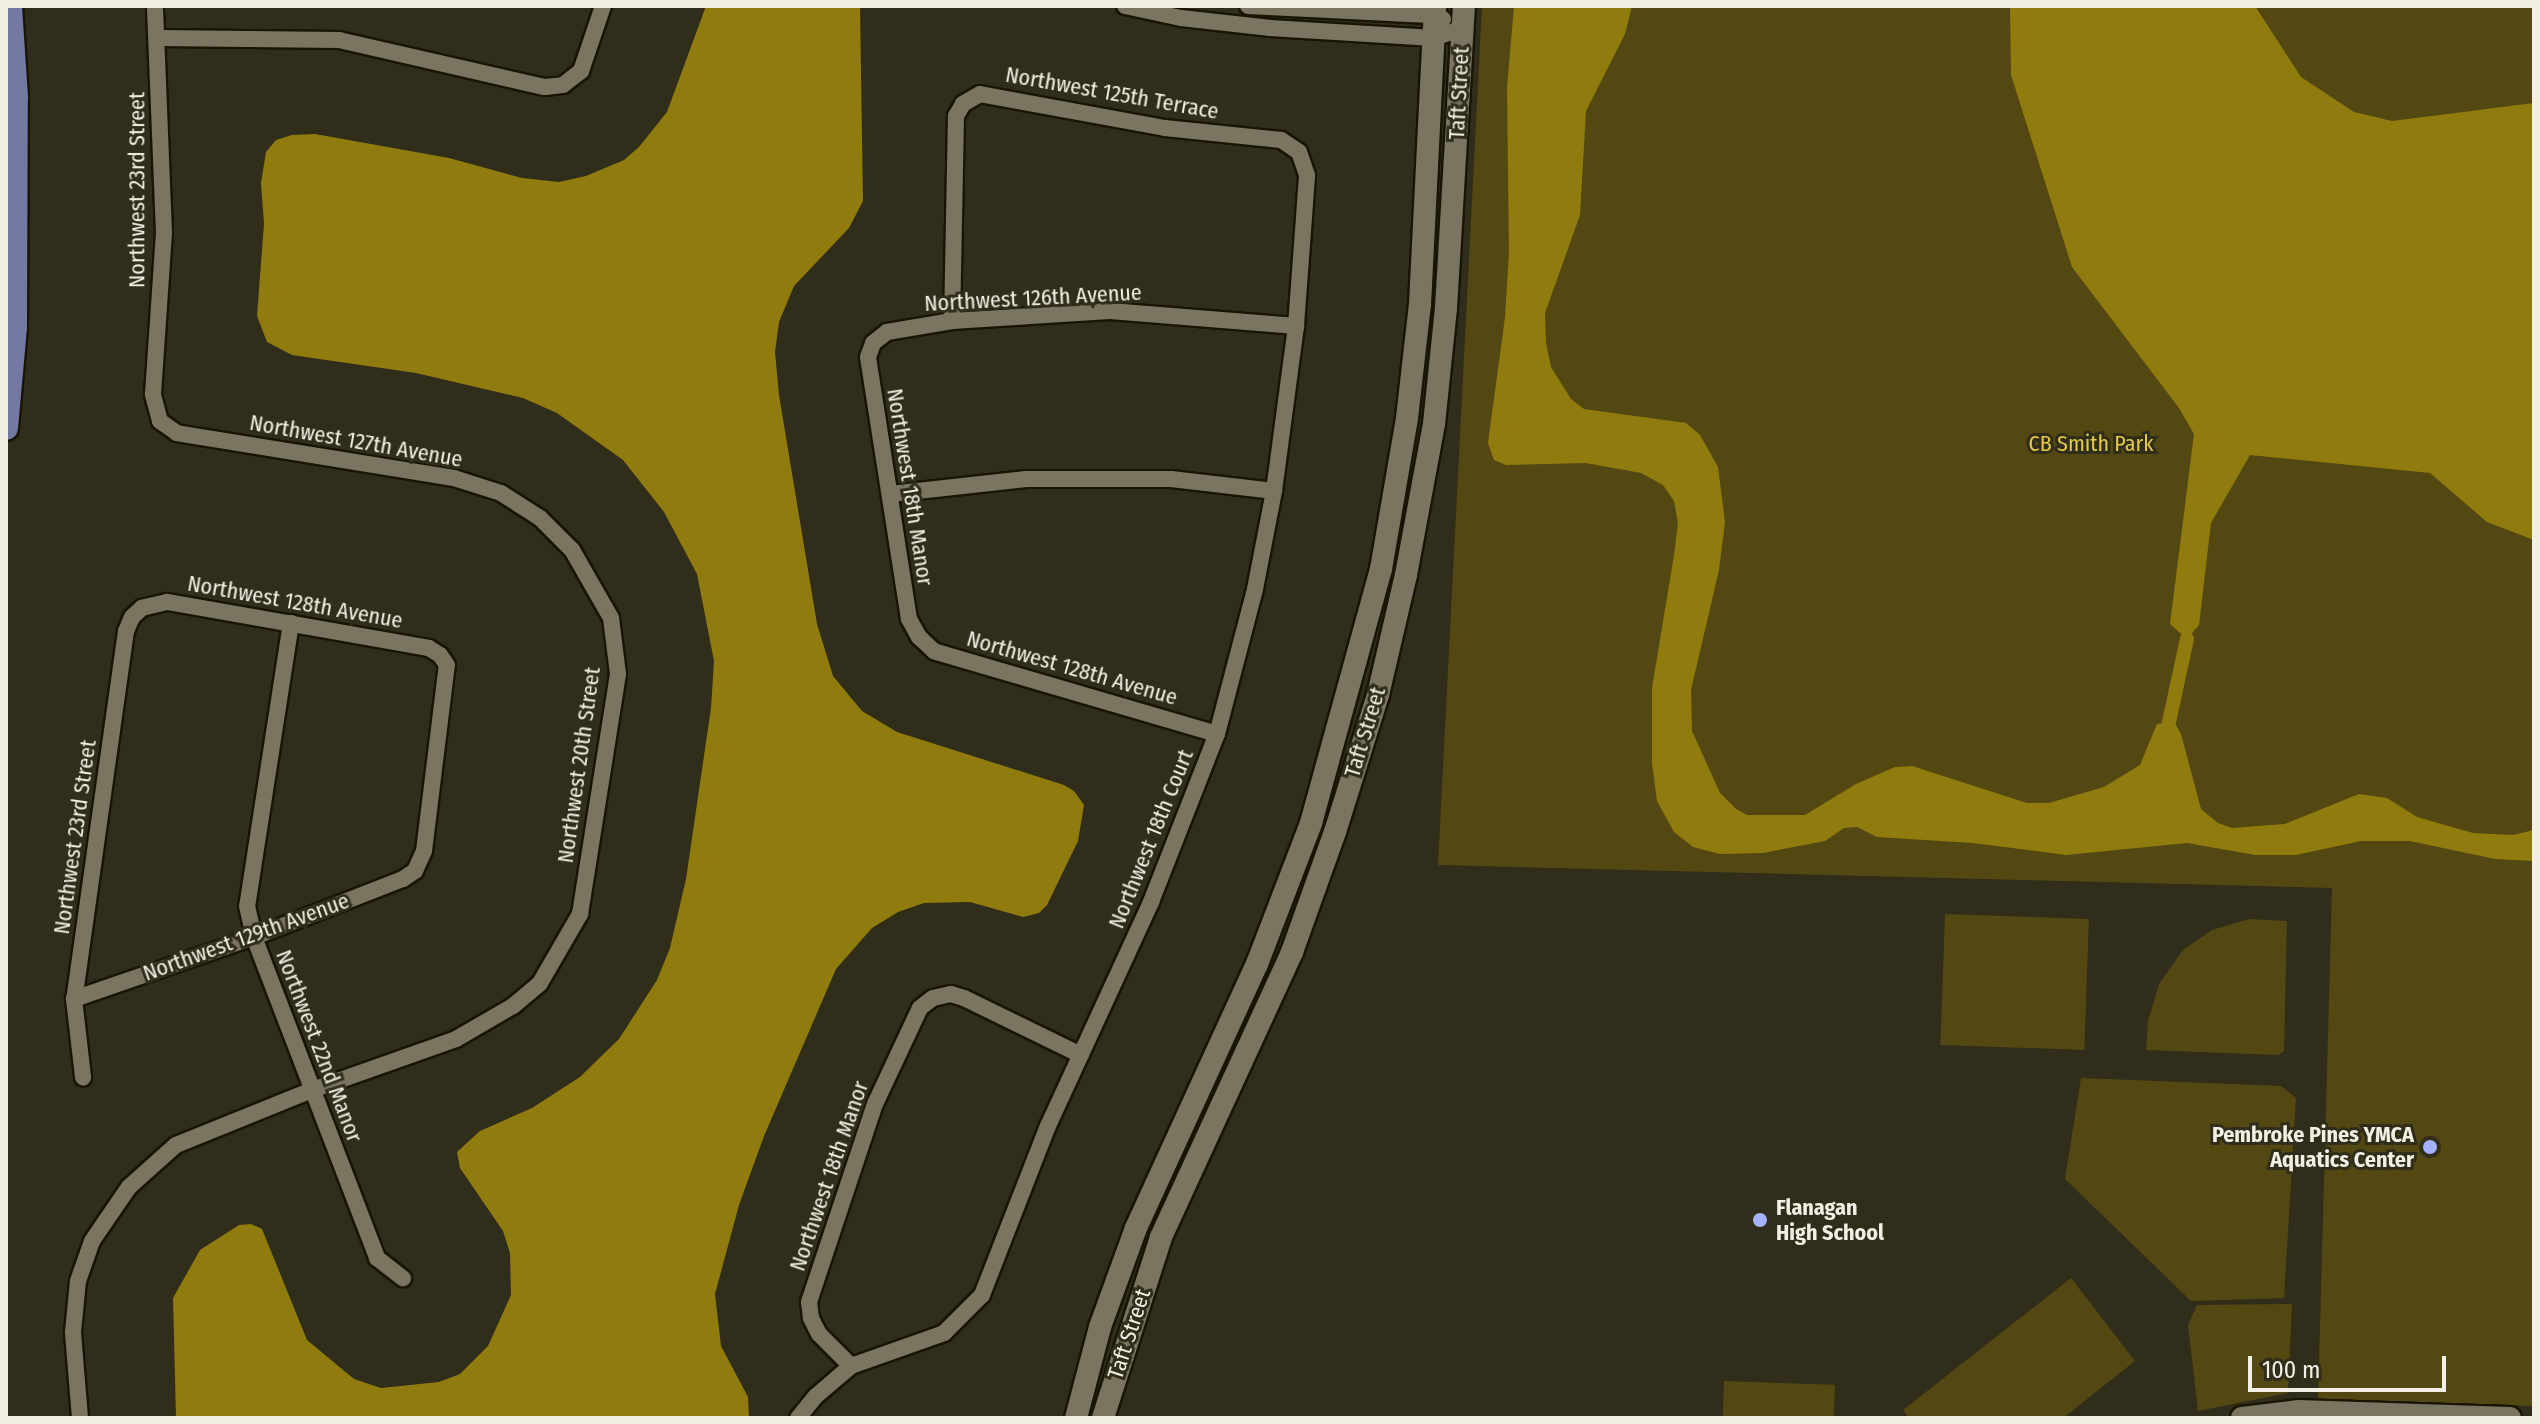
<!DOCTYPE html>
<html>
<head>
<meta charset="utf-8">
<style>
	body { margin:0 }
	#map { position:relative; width:2540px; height:1424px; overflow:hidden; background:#312d1b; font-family:"Fira Sans Condensed",sans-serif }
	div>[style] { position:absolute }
	.green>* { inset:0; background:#534811; transform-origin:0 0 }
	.water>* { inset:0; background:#907c0e }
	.canal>* { height:14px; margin:-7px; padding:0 7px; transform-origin:7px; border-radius:7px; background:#907c0e }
	.roads { filter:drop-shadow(2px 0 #191504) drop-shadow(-2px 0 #191504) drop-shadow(0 2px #191504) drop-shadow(0 -2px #191504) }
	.street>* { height:16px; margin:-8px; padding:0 8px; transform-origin:8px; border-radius:8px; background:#7a7560 }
	.secondary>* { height:22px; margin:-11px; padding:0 11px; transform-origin:11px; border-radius:11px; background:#7a7560 }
	.primary>* { height:24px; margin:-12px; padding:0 12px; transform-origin:12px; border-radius:12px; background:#7379a3 }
	.dots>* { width:22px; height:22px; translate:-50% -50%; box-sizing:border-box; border:4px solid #312d1b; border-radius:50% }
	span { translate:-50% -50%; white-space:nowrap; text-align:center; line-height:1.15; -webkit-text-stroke:6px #312d1b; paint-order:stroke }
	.street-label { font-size:22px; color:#f2f0e4 }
	.park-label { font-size:22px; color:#e4c947 }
	.poi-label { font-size:22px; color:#f2f0e4; font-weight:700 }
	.right { translate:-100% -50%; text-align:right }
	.left { translate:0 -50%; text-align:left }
	.frame { position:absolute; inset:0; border:8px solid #f2f0e4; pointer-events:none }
	.scale { position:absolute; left:2248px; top:1356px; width:198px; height:36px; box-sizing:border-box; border:4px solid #f2f0e4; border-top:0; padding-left:10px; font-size:24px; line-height:28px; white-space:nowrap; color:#f2f0e4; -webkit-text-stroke:6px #312d1b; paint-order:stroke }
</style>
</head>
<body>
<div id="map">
	<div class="green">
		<div style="clip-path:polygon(1482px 6px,2534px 6px,2534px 1406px,2318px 1400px,2332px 888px,1438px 865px)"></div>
		<div style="left:1945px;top:914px;width:144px;height:131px;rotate:2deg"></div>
		<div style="clip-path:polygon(2249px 919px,2287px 921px,2284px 1051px,2278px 1055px,2146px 1050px,2148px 1021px,2159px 984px,2183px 950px,2212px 930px)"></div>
		<div style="clip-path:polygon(2081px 1078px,2281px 1086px,2296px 1098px,2284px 1298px,2191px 1301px,2065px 1179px)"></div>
		<div style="clip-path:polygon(2071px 1278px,2135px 1361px,2063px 1418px,1909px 1418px,1903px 1410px)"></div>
		<div style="clip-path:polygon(2292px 1304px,2288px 1393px,2198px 1411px,2188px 1325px,2197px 1305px)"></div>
		<div style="left:1724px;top:1381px;width:111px;height:37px;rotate:2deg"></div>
	</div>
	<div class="water">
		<div style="clip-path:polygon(706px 6px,860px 6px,863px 201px,849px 228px,794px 286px,779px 322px,775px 352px,779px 395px,817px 624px,833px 676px,862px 711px,897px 732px,1064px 785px,1074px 791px,1084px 805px,1078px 841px,1047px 905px,1039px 913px,1023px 917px,970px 902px,924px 903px,898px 912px,872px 928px,836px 969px,764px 1136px,739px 1205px,715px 1294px,721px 1346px,748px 1397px,749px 1418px,176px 1418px,173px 1298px,200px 1250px,239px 1225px,251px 1224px,262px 1229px,307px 1340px,354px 1379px,381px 1388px,439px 1382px,460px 1374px,488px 1346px,511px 1295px,510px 1253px,503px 1231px,460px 1168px,457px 1152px,480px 1131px,532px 1108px,580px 1077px,619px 1039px,657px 980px,670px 948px,686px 879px,711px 708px,714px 661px,697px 574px,664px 512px,623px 460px,557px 413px,523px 398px,416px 373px,292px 355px,267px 342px,257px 316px,264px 224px,261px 183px,266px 152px,276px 140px,292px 135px,315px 134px,449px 158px,522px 178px,559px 182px,586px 176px,624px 160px,639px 147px,667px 112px)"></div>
		<div style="clip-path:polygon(1514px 6px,1632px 6px,1625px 34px,1586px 111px,1580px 215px,1545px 313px,1546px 343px,1551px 367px,1571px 399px,1584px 409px,1686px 423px,1700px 435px,1718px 467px,1725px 522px,1719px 570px,1691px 690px,1692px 731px,1720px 793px,1736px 809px,1747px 815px,1805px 815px,1856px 784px,1895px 767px,1912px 766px,2027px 803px,2049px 803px,2104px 787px,2140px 765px,2157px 724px,2169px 722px,2176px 725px,2181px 734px,2201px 809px,2218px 823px,2232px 828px,2285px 824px,2359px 794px,2387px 798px,2417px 817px,2473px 833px,2513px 835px,2534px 830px,2534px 861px,2495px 859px,2410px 841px,2361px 841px,2296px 855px,2256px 855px,2187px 843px,2066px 855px,1973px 843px,1877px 837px,1857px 827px,1844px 828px,1825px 841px,1763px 853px,1720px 854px,1693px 847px,1674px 832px,1657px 801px,1652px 763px,1652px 688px,1674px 555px,1678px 523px,1674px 501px,1663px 485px,1641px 473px,1586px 463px,1506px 465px,1494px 460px,1488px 443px,1505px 317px,1509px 253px,1507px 88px)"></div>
		<div style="clip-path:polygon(2010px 6px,2255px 6px,2301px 77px,2354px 112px,2392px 121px,2534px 103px,2534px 540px,2487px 522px,2430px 473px,2250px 455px,2211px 523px,2199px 625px,2187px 639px,2170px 624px,2194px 434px,2179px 408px,2072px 267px,2011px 75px)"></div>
	</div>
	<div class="canal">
		<div style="left:2169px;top:722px;width:85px;rotate:-77.8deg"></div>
	</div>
	<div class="roads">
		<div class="street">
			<div style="left:1125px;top:6px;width:57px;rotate:12.1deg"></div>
			<div style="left:1181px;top:18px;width:90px;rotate:6.4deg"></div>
			<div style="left:1270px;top:28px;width:164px;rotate:3.5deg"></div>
			<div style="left:1434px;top:38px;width:31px;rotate:-19deg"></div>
			<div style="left:1248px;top:6px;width:187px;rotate:2.8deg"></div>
			<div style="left:1435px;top:15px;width:9px;rotate:27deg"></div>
			<div style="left:158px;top:38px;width:181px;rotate:0.6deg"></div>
			<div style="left:339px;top:40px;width:211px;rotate:12.9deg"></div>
			<div style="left:545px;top:87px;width:18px;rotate:-6deg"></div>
			<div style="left:563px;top:85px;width:23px;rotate:-38deg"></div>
			<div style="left:581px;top:71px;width:69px;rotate:-71.3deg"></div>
			<div style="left:890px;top:494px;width:137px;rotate:-6.3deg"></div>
			<div style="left:1026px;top:479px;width:145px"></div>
			<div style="left:1171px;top:479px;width:104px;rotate:6.6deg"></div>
			<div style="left:291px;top:623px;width:286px;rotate:98.8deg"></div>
			<div style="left:247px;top:906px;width:32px;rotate:77deg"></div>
			<div style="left:254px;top:937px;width:344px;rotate:69deg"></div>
			<div style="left:377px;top:1258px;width:33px;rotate:38deg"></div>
			<div style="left:1217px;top:734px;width:295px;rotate:-163.7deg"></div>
			<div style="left:934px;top:651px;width:21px;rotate:-137deg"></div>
			<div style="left:919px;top:637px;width:21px;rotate:-119deg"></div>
			<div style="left:909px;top:619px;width:265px;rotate:-98.9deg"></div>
			<div style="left:868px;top:357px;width:15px;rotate:-70deg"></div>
			<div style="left:873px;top:343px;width:18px;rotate:-38deg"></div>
			<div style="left:887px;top:332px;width:66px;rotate:-9.6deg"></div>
			<div style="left:952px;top:321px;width:158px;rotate:-3.6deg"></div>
			<div style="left:1110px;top:311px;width:187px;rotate:4.6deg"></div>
			<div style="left:74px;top:999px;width:190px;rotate:-19deg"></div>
			<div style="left:254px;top:937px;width:160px;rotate:-21.3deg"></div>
			<div style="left:403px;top:879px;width:14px;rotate:-34deg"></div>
			<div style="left:415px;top:871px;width:22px;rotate:-66deg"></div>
			<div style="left:424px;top:851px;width:187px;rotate:-83deg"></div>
			<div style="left:447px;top:665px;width:12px;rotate:-125deg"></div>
			<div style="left:440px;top:655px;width:13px;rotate:-148deg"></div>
			<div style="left:429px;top:648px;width:266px;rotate:-170deg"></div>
			<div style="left:167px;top:602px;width:26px;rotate:167deg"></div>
			<div style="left:142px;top:608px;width:13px;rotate:138deg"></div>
			<div style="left:132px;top:617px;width:15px;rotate:113deg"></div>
			<div style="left:126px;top:631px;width:372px;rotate:98deg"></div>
			<div style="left:74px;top:999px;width:79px;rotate:83.4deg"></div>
			<div style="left:851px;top:1366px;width:45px;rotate:-135deg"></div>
			<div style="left:819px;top:1334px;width:18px;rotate:-117deg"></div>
			<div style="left:811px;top:1318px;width:16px;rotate:-97deg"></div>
			<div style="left:809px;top:1302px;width:209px;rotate:-71.6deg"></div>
			<div style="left:875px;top:1104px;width:106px;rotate:-64.9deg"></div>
			<div style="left:920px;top:1008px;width:16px;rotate:-38deg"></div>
			<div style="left:933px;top:998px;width:18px;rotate:-13deg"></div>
			<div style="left:951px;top:994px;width:14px;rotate:17deg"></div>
			<div style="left:964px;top:998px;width:130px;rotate:26deg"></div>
			<div style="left:80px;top:1418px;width:86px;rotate:-94.7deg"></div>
			<div style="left:73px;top:1332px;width:51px;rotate:-84.4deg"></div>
			<div style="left:78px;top:1281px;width:42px;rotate:-70.7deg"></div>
			<div style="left:92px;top:1241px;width:65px;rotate:-55.6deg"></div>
			<div style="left:129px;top:1187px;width:63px;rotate:-41.8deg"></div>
			<div style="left:176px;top:1145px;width:147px;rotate:-22deg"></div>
			<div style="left:312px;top:1090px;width:153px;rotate:-19.5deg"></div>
			<div style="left:456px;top:1039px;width:66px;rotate:-30.1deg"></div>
			<div style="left:513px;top:1006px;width:35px;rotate:-40deg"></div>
			<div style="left:540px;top:983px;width:80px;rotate:-59.9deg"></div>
			<div style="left:580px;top:914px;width:243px;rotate:-81deg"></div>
			<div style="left:618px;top:674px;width:56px;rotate:-97.1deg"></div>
			<div style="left:611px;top:618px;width:78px;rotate:-119.8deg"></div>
			<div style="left:572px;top:550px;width:45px;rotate:-135deg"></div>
			<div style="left:540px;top:518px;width:46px;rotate:-147.3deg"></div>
			<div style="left:501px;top:493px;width:49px;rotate:-162.3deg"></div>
			<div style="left:454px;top:478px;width:281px;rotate:-170.8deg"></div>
			<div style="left:177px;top:433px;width:21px;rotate:-145deg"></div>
			<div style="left:160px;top:421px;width:28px;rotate:-105deg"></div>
			<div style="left:153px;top:394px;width:161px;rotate:-86.1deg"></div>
			<div style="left:164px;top:233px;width:227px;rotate:-92.3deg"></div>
			<div style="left:798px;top:1418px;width:28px;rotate:-51deg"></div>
			<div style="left:816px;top:1396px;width:46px;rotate:-40.6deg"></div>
			<div style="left:851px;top:1366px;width:99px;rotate:-19.5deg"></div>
			<div style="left:944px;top:1333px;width:54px;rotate:-45deg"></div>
			<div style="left:982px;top:1295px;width:181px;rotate:-68.7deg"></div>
			<div style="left:1048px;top:1126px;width:247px;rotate:-65.3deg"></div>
			<div style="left:1151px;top:902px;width:180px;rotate:-68.6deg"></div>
			<div style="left:1217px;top:734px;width:150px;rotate:-75.3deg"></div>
			<div style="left:1255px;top:589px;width:100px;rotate:-79deg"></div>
			<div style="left:1274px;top:491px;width:166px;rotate:-82.4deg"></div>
			<div style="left:1296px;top:326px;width:151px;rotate:-85.8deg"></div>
			<div style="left:1307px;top:175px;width:24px;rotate:-109deg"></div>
			<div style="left:1299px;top:152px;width:22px;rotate:-146deg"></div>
			<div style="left:1281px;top:140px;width:117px;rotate:-174.1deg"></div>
			<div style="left:1165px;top:128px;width:188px;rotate:-169.6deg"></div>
			<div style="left:980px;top:94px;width:20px;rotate:150deg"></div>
			<div style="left:963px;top:104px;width:14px;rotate:120deg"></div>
			<div style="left:956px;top:116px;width:205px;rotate:91.1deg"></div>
		</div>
		<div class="secondary">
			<div style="left:1076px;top:1418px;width:94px;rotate:-75.2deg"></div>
			<div style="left:1100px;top:1327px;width:105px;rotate:-70deg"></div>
			<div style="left:1136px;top:1228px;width:290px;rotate:-65.4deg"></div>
			<div style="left:1257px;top:964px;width:151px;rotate:-69deg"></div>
			<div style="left:1311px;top:823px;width:263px;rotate:-74.6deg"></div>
			<div style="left:1381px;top:569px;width:153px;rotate:-80.2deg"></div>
			<div style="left:1407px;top:418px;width:115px;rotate:-83.5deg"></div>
			<div style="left:1420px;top:304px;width:298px;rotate:-87.1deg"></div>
			<div style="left:1103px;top:1418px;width:190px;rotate:-72.2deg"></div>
			<div style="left:1161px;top:1237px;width:314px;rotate:-65.3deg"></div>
			<div style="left:1292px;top:952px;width:127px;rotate:-70.3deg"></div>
			<div style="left:1335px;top:832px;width:144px;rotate:-72.6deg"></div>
			<div style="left:1378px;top:695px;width:123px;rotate:-76.9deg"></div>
			<div style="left:1406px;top:575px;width:154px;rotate:-79.5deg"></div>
			<div style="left:1434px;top:424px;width:117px;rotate:-84.1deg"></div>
			<div style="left:1446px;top:308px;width:303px;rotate:-86.6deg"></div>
			<div style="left:2242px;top:1418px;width:56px;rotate:-7.1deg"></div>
			<div style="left:2298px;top:1411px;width:212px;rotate:1.9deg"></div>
		</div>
		<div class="primary">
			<div style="left:6px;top:428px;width:101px;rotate:-84.9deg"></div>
			<div style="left:15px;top:327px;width:230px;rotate:-89.8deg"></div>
			<div style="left:16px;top:97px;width:91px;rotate:-93.8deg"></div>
		</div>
	</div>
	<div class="dots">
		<div style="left:2430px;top:1147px;background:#a4b1fc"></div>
		<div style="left:1760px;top:1220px;background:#a4b1fc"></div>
	</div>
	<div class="street-label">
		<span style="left:1112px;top:93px;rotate:10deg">Northwest 125th Terrace</span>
		<span style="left:1459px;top:93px;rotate:-87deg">Taft Street</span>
		<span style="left:137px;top:190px;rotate:-90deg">Northwest 23rd Street</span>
		<span style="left:1033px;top:298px;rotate:-3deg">Northwest 126th Avenue</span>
		<span style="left:356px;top:441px;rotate:10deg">Northwest 127th Avenue</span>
		<span style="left:910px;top:487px;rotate:81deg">Northwest 18th Manor</span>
		<span style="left:295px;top:602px;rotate:10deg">Northwest 128th Avenue</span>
		<span style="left:1072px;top:668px;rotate:16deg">Northwest 128th Avenue</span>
		<span style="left:1365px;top:732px;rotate:-73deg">Taft Street</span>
		<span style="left:579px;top:765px;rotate:-82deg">Northwest 20th Street</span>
		<span style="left:75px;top:837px;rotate:-82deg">Northwest 23rd Street</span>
		<span style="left:1151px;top:839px;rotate:-68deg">Northwest 18th Court</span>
		<span style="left:246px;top:937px;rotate:-20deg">Northwest 129th Avenue</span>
		<span style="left:319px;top:1046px;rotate:69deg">Northwest 22nd Manor</span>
		<span style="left:829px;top:1176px;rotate:-71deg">Northwest 18th Manor</span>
		<span style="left:1129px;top:1334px;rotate:-72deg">Taft Street</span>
	</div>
	<div class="park-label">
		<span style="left:2091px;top:444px">CB Smith Park</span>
	</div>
	<div class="poi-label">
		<span class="right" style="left:2414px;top:1147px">Pembroke Pines YMCA<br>Aquatics Center</span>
		<span class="left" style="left:1776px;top:1220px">Flanagan<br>High School</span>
	</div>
	<div class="frame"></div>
	<div class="scale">100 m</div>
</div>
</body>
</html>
